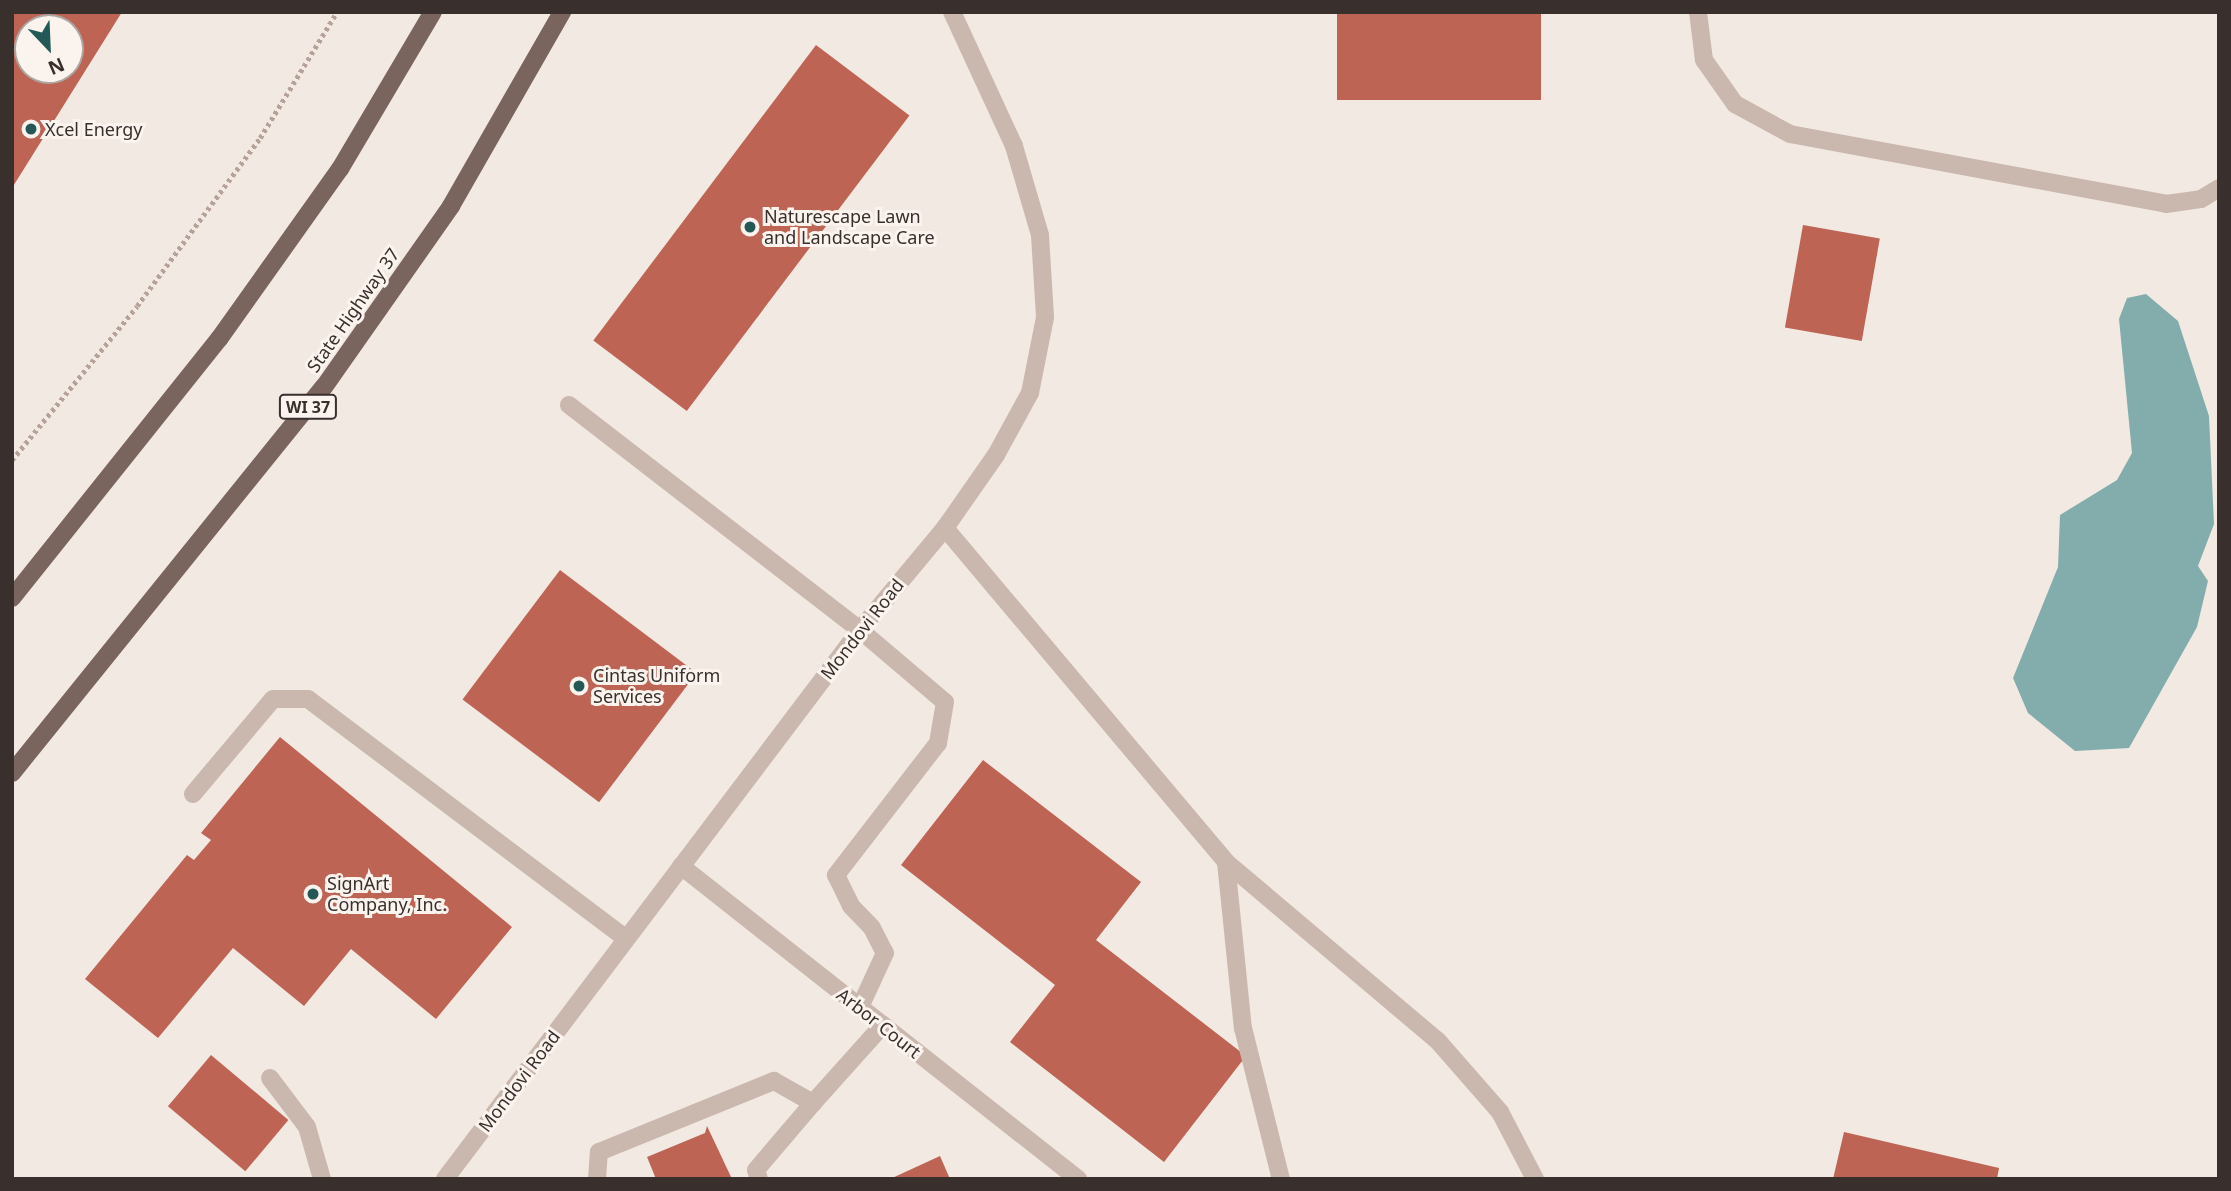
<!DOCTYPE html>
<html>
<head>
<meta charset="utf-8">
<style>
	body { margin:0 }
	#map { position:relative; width:2231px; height:1191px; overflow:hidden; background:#f2e9e2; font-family:"Noto Sans",sans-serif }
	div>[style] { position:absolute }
	.water>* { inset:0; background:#82adac }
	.building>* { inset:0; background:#be6454; transform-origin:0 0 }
	.path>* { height:4.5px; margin-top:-2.25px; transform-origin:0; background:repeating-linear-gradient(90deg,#b6a298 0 3.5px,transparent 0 7px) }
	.service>* { height:18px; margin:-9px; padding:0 9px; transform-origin:9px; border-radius:9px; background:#cab8ae }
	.minor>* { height:18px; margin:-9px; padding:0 9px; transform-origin:9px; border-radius:9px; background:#cab8ae }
	.primary>* { height:18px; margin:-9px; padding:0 9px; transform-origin:9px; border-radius:9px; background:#7a655e }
	.dots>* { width:19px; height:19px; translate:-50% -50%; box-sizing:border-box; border:4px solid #faf3ee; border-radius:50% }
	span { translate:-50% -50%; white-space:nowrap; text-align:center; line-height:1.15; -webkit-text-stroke:6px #faf3ee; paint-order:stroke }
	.shield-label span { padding:2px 5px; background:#faf3ee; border:2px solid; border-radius:5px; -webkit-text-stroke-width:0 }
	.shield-label { font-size:16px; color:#392f2c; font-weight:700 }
	.poi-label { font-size:18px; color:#392f2c }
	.left { translate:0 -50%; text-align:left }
	.street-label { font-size:18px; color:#392f2c }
	.frame { position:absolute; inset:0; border:14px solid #392f2c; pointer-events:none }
	.north { position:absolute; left:14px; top:14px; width:70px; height:70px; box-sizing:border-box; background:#faf3ee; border:2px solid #ada5a0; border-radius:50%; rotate:157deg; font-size:19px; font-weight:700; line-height:28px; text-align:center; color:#392f2c }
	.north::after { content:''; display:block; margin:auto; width:24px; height:32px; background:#245857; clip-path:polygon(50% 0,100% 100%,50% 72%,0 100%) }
</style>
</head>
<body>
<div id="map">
	<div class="water">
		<div style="clip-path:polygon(2146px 294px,2178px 321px,2209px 416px,2214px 524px,2198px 566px,2208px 581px,2197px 627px,2129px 748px,2075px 751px,2028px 713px,2013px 678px,2058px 567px,2060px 515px,2117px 480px,2132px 453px,2119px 319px,2127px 298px)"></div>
	</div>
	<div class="building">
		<div style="clip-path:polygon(evenodd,12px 12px,122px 12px,12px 188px,12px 12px,28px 28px,70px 28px,70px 70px,28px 70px,28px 28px)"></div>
		<div style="left:1337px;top:12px;width:204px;height:88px"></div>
		<div style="left:816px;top:45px;width:117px;height:370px;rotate:37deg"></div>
		<div style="left:1803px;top:225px;width:78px;height:104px;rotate:10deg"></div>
		<div style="left:560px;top:570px;width:171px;height:162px;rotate:37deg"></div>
		<div style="clip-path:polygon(280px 737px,512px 927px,436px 1019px,351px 949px,304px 1006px,233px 948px,158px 1038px,85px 979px,187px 855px,194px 860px,211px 840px,201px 833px)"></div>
		<div style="clip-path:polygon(983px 760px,1141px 882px,1096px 940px,1246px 1056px,1164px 1162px,1010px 1042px,1055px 985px,901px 865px)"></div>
		<div style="left:211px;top:1055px;width:101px;height:67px;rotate:40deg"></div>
		<div style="clip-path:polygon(707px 1126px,732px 1179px,656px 1179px,647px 1157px,705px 1133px)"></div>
		<div style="clip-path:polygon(1844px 1132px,1999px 1168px,1997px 1179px,1833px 1179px)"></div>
		<div style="clip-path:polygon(940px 1156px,950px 1179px,890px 1179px)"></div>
	</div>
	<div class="path">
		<div style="left:12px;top:460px;width:198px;rotate:-50.9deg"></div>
		<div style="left:137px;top:306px;width:208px;rotate:-53.8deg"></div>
		<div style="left:260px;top:138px;width:148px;rotate:-58.6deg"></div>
	</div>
	<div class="service">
		<div style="left:1698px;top:12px;width:48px;rotate:82.9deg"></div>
		<div style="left:1704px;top:60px;width:54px;rotate:54.8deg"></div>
		<div style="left:1735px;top:104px;width:63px;rotate:28.6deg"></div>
		<div style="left:1790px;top:134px;width:382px;rotate:10.5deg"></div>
		<div style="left:2166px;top:204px;width:35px;rotate:-8deg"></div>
		<div style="left:2201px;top:199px;width:21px;rotate:-31deg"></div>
		<div style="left:569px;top:405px;width:368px;rotate:37.7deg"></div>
		<div style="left:860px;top:630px;width:111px;rotate:40.3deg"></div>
		<div style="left:945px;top:702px;width:42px;rotate:99.7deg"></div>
		<div style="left:938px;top:743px;width:167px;rotate:127.7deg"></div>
		<div style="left:836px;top:875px;width:34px;rotate:64deg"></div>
		<div style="left:851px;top:906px;width:30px;rotate:46deg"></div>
		<div style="left:872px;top:928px;width:28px;rotate:63deg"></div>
		<div style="left:885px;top:953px;width:60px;rotate:114.8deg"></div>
		<div style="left:945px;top:528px;width:436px;rotate:49.9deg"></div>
		<div style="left:1226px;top:862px;width:167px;rotate:84.2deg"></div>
		<div style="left:1243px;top:1028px;width:156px;rotate:75.9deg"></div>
		<div style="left:193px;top:794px;width:124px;rotate:-49.9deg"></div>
		<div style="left:273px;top:699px;width:35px"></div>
		<div style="left:308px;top:699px;width:398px;rotate:37deg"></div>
		<div style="left:1226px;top:862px;width:276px;rotate:40.2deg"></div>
		<div style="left:1437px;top:1040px;width:96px;rotate:48.8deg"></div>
		<div style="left:1500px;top:1112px;width:76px;rotate:62.4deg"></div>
		<div style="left:270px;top:1078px;width:61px;rotate:52.9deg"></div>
		<div style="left:307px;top:1127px;width:54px;rotate:73.9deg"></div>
		<div style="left:597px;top:1179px;width:27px;rotate:-86deg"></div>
		<div style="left:599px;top:1152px;width:189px;rotate:-22.1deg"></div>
		<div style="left:774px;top:1081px;width:45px;rotate:29.4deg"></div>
		<div style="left:813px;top:1103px;width:105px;rotate:-48.1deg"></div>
		<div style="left:759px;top:1179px;width:9px;rotate:-108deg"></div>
		<div style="left:756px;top:1170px;width:88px;rotate:-49.6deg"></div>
	</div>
	<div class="minor">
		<div style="left:681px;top:866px;width:506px;rotate:38.25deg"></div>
		<div style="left:445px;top:1179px;width:688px;rotate:-52.91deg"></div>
		<div style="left:860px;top:630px;width:133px;rotate:-50.2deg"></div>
		<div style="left:945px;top:528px;width:89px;rotate:-55.1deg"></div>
		<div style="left:996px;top:455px;width:71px;rotate:-61.3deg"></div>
		<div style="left:1030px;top:393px;width:77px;rotate:-78.8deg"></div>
		<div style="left:1045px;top:317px;width:82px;rotate:-93.5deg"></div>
		<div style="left:1040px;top:235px;width:93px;rotate:-106.3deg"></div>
		<div style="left:1014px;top:146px;width:148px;rotate:-114.8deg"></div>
	</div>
	<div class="primary">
		<div style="left:12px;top:598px;width:332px;rotate:-51.4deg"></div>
		<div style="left:219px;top:339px;width:209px;rotate:-54.6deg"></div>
		<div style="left:340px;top:169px;width:182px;rotate:-59.4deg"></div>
		<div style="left:12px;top:773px;width:496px;rotate:-51.1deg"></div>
		<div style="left:324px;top:387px;width:221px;rotate:-54.9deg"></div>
		<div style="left:451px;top:206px;width:224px;rotate:-60.2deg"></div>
	</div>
	<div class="dots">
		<div style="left:31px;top:129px;background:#245857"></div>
		<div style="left:750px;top:227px;background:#245857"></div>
		<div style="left:579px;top:686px;background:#245857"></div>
		<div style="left:313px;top:894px;background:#245857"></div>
	</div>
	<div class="shield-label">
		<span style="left:308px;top:407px">WI 37</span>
	</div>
	<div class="poi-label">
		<span class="left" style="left:45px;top:129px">Xcel Energy</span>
		<span class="left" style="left:764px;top:227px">Naturescape Lawn<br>and Landscape Care</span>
		<span class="left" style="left:593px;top:686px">Cintas Uniform<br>Services</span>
		<span class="left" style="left:327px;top:894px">SignArt<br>Company, Inc.</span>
	</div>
	<div class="street-label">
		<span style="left:353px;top:310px;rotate:-55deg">State Highway 37</span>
		<span style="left:862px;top:629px;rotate:-52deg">Mondovi Road</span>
		<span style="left:879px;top:1023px;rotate:38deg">Arbor Court</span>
		<span style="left:519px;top:1081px;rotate:-53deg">Mondovi Road</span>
	</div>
	<div class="frame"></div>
	<div class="north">N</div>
</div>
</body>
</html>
